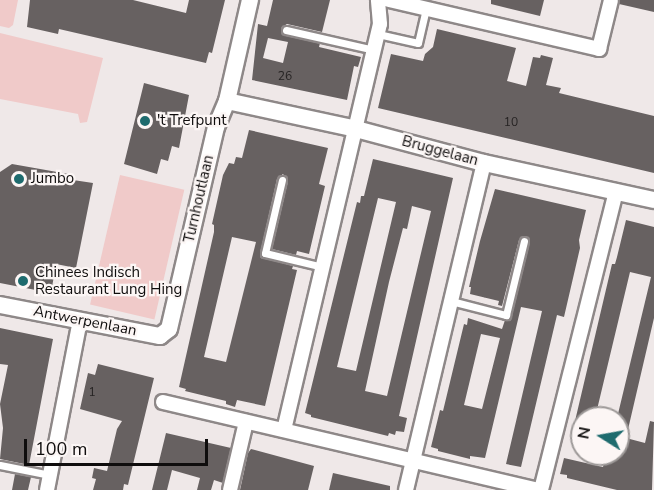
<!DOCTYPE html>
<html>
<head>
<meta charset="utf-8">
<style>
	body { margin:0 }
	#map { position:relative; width:654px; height:490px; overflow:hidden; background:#efe8e8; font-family:"Nunito Sans",sans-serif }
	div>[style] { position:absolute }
	.green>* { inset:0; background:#f0cac9; transform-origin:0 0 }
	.building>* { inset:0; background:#676161 }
	.roads { filter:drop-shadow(2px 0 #8e8888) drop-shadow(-2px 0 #8e8888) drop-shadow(0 2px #8e8888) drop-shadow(0 -2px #8e8888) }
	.service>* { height:7px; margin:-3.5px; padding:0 3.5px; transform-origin:3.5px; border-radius:3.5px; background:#fff }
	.minor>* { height:14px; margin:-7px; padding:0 7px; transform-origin:7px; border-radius:7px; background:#fff }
	.tertiary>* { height:16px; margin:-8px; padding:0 8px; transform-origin:8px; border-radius:8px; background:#fff }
	.dots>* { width:16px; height:16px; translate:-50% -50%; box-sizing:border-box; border:3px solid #fcf6f5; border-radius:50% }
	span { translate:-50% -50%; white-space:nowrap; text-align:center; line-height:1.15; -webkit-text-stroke:4.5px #fcf6f5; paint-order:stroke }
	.number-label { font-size:12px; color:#252222 }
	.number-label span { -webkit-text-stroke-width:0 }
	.poi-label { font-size:15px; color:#0f0d0d }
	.left { translate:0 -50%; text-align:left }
	.street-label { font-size:15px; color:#0f0d0d }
	.north { position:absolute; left:570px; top:406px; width:60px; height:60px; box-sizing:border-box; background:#fcf6f5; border:2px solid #9d9998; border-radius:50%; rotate:281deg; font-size:16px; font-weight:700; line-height:24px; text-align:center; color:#0f0d0d }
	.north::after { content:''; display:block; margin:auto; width:21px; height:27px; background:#1e6b6e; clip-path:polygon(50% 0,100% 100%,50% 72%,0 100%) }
	.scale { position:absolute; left:24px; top:439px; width:184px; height:27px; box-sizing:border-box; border:3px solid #0f0d0d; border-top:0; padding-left:8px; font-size:18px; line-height:21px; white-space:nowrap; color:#0f0d0d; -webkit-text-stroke:4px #fcf6f5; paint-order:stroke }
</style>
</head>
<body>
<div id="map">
	<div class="green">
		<div style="clip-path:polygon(0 0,18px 0,13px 25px,9px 28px,0 26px)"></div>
		<div style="clip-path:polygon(0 33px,103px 58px,87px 122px,80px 123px,78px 114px,0 99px)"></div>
		<div style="left:120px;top:175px;width:66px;height:133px;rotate:13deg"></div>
	</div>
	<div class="building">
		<div style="clip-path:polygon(30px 0,133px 0,186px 13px,189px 0,225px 0,212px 53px,209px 52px,206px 63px,59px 29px,58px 34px,27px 27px)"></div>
		<div style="clip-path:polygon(evenodd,273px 0,330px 0,322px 32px,287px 24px,282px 27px,281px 31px,285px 35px,320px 43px,319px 47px,361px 57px,358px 67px,354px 66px,347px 100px,252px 80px,258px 24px,267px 26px,273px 0,268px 38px,288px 42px,283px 63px,263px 58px,268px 38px)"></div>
		<div style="clip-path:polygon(491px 0,544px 0,540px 16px,491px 4px)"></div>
		<div style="clip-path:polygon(620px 0,654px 0,654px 12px,619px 4px)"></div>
		<div style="clip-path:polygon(437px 29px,516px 48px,507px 81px,526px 86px,533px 57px,540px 58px,541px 55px,553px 58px,546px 85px,561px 88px,559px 93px,654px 116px,654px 173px,378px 108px,391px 54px,423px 61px,425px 54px,433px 47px)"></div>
		<div style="clip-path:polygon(144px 83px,189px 95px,179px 148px,172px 146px,168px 161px,161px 159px,157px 174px,124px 164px)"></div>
		<div style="clip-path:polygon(evenodd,249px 130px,328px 148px,319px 184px,325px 186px,309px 254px,297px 251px,296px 255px,272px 249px,288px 181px,283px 174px,277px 179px,260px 254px,264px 258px,293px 266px,292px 269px,297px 270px,265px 406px,237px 400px,235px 407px,226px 404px,226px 401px,185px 391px,186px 389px,179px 387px,214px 232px,214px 225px,212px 224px,223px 175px,229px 163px,234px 164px,236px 157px,242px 158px,249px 130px,232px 237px,256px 242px,226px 362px,204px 357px,232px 237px)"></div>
		<div style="clip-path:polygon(evenodd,373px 159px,453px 178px,399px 416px,407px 418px,404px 432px,396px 431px,395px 435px,389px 433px,388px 436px,311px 417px,311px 415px,305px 413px,357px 202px,360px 203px,361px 196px,364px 196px,373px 159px,378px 198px,396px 202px,356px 371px,337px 367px,378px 198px,373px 159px,412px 206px,431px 211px,387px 396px,365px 391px,389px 282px,403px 228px,407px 229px,412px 206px)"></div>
		<div style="clip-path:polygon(12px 164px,74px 175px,73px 180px,93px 183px,76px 268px,56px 264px,51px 293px,0 283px,0 172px)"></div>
		<div style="clip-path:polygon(evenodd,495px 189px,586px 210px,579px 240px,580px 248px,564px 317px,557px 315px,521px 467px,506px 464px,542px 311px,521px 307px,485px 458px,470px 456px,470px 459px,438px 451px,438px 449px,431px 447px,440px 410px,443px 411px,464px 324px,467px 325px,468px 318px,502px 329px,505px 320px,511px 316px,529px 242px,526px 236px,519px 240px,502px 306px,498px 305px,499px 301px,470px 294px,471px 287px,469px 287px,480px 241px,495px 189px,481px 334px,500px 338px,482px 409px,464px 405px,481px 334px)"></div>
		<div style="clip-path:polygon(626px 220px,654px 227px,654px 318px,626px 438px,645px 443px,650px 421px,654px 422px,652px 490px,617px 490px,567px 478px,567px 475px,560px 474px,564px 458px,603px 467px,606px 454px,618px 454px,617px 418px,651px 277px,630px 272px,595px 418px,582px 418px,582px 440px,571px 438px,612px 264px,615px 264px,617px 257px)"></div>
		<div style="clip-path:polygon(0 328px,53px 339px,29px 465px,0 459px,3px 428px,0 404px,8px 365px,0 364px)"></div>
		<div style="clip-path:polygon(98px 364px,154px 378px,128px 485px,124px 484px,123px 490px,93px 490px,96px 479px,92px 478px,94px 468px,107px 471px,117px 429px,122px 421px,80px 409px,88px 373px,95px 375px)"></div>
		<div style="clip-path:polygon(166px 433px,231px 448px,223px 483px,214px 480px,211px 490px,197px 490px,200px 478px,172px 470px,167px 490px,152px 490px)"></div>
		<div style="clip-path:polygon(251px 449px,314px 466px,308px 490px,240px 490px,248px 453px)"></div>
		<div style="clip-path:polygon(333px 473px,390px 486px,390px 490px,329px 490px)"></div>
		<div style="clip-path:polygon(15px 474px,31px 477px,28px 490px,12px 490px)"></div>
	</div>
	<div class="roads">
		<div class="service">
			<div style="left:286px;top:30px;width:90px;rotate:12.8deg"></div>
			<div style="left:378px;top:34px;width:41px;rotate:12.7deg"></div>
			<div style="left:418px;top:43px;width:36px;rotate:-77deg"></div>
			<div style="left:282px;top:180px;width:75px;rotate:103.1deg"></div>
			<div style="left:265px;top:253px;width:60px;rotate:13.6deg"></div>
			<div style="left:451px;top:301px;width:57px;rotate:14.3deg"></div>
			<div style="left:506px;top:315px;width:76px;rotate:-76.3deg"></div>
			<div style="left:0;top:465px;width:51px;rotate:11.3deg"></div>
		</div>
		<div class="minor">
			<div style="left:389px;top:0;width:216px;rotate:13.1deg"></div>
			<div style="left:599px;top:49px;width:50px;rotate:-76.2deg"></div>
			<div style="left:163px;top:402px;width:386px;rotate:13.2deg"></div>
			<div style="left:284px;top:430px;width:417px;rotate:-76.7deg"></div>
			<div style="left:380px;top:24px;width:24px;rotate:-95deg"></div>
			<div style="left:47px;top:490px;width:173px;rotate:-79deg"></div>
			<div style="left:230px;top:490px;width:70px;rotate:-76.8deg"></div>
			<div style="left:406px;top:490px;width:336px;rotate:-76.6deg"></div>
			<div style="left:541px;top:490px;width:308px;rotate:-75.9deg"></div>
		</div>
		<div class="tertiary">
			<div style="left:227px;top:101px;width:132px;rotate:12.2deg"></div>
			<div style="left:356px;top:129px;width:132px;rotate:14.9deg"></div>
			<div style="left:484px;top:163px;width:174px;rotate:12.3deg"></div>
			<div style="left:0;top:305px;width:163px;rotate:11deg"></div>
			<div style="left:160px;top:336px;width:11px;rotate:-38deg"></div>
			<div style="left:169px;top:329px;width:207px;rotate:-76.9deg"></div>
			<div style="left:216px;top:127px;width:28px;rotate:-67deg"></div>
			<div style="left:227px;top:101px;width:104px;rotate:-77.2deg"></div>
		</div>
	</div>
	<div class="dots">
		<div style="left:145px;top:121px;background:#1e6b6e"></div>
		<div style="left:19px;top:179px;background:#1e6b6e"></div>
		<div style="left:23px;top:281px;background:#1e6b6e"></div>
	</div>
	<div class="number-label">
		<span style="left:285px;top:77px">26</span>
		<span style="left:511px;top:123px">10</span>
		<span style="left:92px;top:393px">1</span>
	</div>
	<div class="poi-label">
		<span class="left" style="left:157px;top:121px">'t Trefpunt</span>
		<span class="left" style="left:31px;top:179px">Jumbo</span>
		<span class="left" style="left:35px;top:281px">Chinees Indisch<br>Restaurant Lung Hing</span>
	</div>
	<div class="street-label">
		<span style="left:440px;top:151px;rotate:15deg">Bruggelaan</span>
		<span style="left:199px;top:199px;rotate:-77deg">Turnhoutlaan</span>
		<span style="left:85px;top:321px;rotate:11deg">Antwerpenlaan</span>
	</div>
	<div class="north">N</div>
	<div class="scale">100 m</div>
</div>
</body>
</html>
